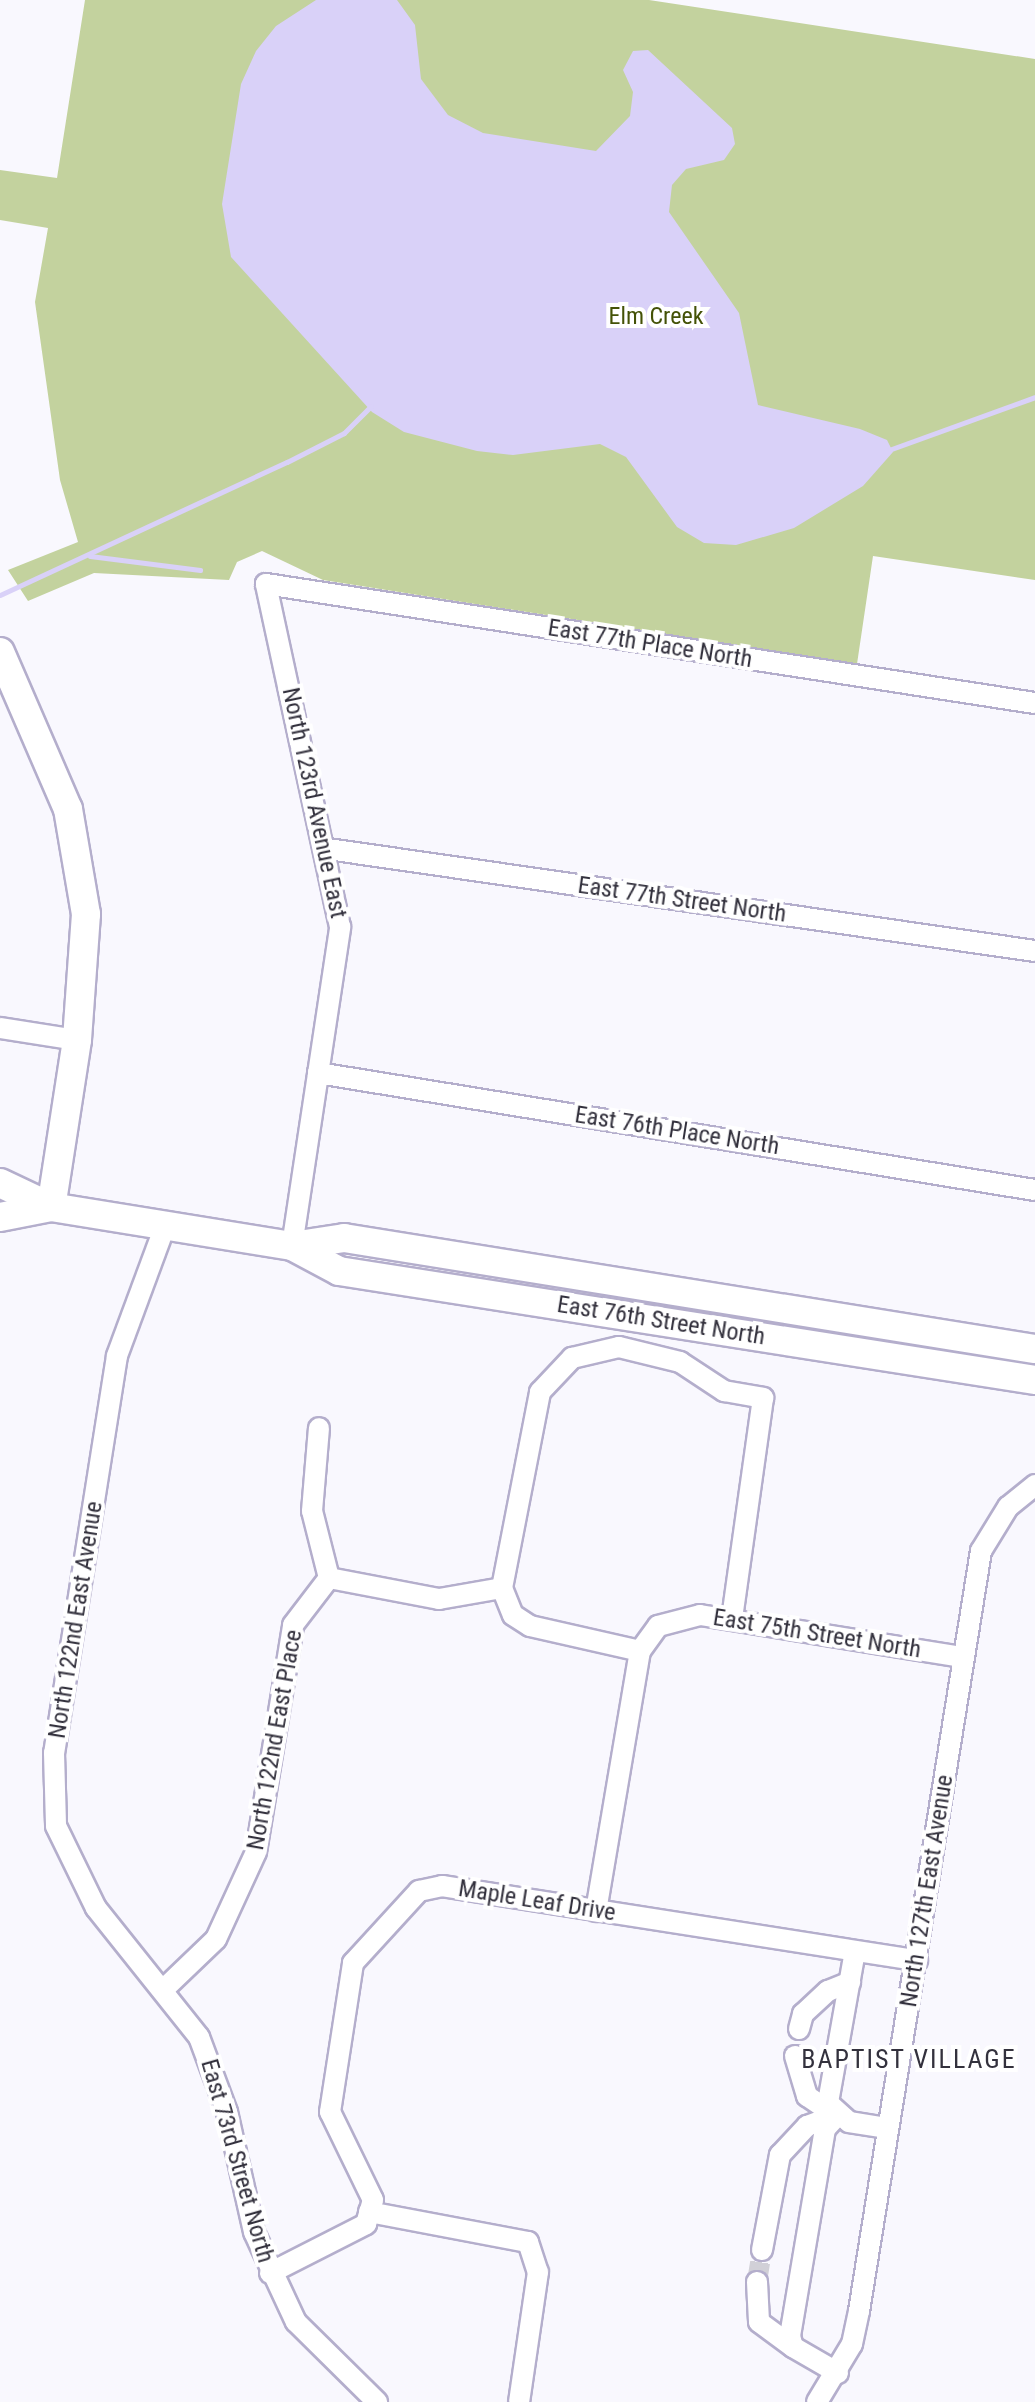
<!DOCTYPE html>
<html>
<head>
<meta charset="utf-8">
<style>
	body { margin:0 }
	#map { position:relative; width:1035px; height:2402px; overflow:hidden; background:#f9f8fe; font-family:"Roboto Condensed",sans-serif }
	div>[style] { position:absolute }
	.green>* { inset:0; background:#c3d29e }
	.water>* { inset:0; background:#d9d1f8 }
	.stream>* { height:5px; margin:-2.5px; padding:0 2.5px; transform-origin:2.5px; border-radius:2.5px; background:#d9d1f8 }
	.street-tunnel>* { height:20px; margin-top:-10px; transform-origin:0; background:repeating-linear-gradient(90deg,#d1d0d7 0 20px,transparent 0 30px) }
	.roads { filter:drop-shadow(2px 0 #b4aecc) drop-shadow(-2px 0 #b4aecc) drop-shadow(0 2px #b4aecc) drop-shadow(0 -2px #b4aecc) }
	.street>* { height:20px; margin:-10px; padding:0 10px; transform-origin:10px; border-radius:10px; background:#fff }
	.secondary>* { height:28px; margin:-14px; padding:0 14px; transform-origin:14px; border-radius:14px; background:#fff }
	span { translate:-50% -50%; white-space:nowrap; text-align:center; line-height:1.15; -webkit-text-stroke:8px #fff; paint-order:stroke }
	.park-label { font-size:24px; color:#445207 }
	.street-label { font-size:24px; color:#33313d }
	.neighbourhood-label { font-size:26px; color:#33313d; letter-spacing:2px }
</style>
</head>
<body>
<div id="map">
	<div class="green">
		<div style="clip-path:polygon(85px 0,649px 0,1035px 59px,1035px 580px,873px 556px,857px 664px,323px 580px,262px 551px,237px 562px,229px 580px,94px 573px,28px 601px,8px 570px,78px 542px,60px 480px,35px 302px,48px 228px,0 220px,0 170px,57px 178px)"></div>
	</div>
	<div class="water">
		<div style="clip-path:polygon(316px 0,397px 0,415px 25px,421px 79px,448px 115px,483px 133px,596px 151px,630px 116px,633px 92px,623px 70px,633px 51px,648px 50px,732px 128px,735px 144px,724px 160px,686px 169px,672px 185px,669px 212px,739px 313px,758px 405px,860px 429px,887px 440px,893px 452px,863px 486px,794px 528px,736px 545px,704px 543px,677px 527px,626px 457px,600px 444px,513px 455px,477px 451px,404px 432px,372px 412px,231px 257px,222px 204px,241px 84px,256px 51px,276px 26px)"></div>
	</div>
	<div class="stream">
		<div style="left:886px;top:451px;width:158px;rotate:-19.9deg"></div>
		<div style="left:90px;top:556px;width:111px;rotate:7.3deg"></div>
		<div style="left:0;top:595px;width:316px;rotate:-24.9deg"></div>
		<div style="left:287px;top:462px;width:64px;rotate:-27deg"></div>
		<div style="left:344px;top:433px;width:38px;rotate:-45deg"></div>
	</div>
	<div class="street-tunnel">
		<div style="left:757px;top:2282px;width:32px;rotate:-81deg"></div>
	</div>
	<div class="roads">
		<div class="street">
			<div style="left:328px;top:849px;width:714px;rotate:8.21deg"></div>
			<div style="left:0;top:1028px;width:78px;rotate:8.9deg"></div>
			<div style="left:318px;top:1073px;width:726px;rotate:9.27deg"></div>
			<div style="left:165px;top:1226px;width:139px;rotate:110.3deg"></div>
			<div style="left:117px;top:1356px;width:402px;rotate:99deg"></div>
			<div style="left:54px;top:1753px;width:73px;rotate:88.4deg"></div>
			<div style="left:56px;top:1826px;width:91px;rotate:64deg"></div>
			<div style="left:96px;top:1908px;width:165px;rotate:51.4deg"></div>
			<div style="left:199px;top:2037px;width:80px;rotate:69.5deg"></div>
			<div style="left:227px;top:2112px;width:123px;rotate:77.3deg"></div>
			<div style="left:254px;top:2232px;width:99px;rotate:65deg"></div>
			<div style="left:296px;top:2322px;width:114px;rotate:44.6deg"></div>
			<div style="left:292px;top:1246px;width:323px;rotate:-81.4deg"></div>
			<div style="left:340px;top:927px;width:351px;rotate:-102.2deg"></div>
			<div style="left:266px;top:584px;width:778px;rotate:8.8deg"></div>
			<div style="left:329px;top:1578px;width:112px;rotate:10.8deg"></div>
			<div style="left:439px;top:1599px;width:64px;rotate:-9.9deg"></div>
			<div style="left:502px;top:1588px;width:29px;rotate:68deg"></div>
			<div style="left:513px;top:1615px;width:20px;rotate:33deg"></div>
			<div style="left:530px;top:1626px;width:113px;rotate:12.8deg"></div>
			<div style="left:640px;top:1651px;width:31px;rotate:-54deg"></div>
			<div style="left:658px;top:1626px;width:43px;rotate:-14.7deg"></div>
			<div style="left:700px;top:1615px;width:266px;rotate:9.1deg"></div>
			<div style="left:502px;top:1588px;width:200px;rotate:-79deg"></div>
			<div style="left:540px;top:1392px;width:47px;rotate:-46.7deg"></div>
			<div style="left:572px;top:1358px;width:48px;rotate:-13.2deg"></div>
			<div style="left:619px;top:1347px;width:63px;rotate:13.8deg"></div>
			<div style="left:680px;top:1362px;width:53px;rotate:33.4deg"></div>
			<div style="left:724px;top:1391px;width:40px;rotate:10deg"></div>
			<div style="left:763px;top:1398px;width:223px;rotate:98deg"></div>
			<div style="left:596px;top:1911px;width:264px;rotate:-80.4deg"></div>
			<div style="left:855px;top:1951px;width:154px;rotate:100.1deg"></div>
			<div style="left:828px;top:2103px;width:28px;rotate:42deg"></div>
			<div style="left:849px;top:2122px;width:39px;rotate:9deg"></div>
			<div style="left:166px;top:1987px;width:69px;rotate:-43.8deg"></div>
			<div style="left:216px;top:1939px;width:96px;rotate:-65.3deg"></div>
			<div style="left:256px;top:1852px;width:230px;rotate:-80.7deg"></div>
			<div style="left:293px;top:1625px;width:59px;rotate:-52.5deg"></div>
			<div style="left:329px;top:1578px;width:69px;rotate:-104.2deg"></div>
			<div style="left:312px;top:1511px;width:83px;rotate:-85.2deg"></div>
			<div style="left:799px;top:2029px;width:16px;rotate:-75deg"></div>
			<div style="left:803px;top:2014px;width:34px;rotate:-43deg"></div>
			<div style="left:828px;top:1991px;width:24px;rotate:-22deg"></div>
			<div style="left:795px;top:2056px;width:42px;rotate:73.3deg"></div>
			<div style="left:807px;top:2096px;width:36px;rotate:34deg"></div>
			<div style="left:837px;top:2116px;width:18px;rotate:133deg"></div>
			<div style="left:825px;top:2129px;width:210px;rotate:99.6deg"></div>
			<div style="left:790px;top:2336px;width:11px;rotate:75deg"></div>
			<div style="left:793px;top:2347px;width:52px;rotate:30deg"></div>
			<div style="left:369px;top:2212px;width:162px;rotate:10.7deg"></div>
			<div style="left:528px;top:2242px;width:32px;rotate:72deg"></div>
			<div style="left:538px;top:2272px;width:131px;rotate:98.3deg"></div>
			<div style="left:762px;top:2250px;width:97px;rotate:-79.3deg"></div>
			<div style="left:780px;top:2155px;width:40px;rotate:-47deg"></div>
			<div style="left:807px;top:2126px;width:30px;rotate:-21deg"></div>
			<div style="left:270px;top:2273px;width:108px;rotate:-27deg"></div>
			<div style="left:366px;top:2224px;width:25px;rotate:-74deg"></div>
			<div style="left:373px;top:2200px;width:98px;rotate:-116deg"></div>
			<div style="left:330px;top:2112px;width:151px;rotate:-81.2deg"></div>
			<div style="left:353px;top:1963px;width:98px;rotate:-47.5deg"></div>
			<div style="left:419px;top:1891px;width:24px;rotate:-12deg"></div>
			<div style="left:442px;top:1886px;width:481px;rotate:8.9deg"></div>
			<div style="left:757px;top:2282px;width:40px;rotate:87.1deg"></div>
			<div style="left:759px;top:2322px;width:42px;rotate:36.3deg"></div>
			<div style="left:817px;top:2402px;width:68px;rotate:-58.9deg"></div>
			<div style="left:852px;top:2344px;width:34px;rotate:-78deg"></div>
			<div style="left:859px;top:2311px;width:770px;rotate:-80.88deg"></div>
			<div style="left:981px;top:1551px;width:52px;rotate:-58.5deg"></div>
			<div style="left:1008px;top:1507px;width:35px;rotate:-39deg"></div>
		</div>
		<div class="secondary">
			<div style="left:0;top:652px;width:171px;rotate:66.6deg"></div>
			<div style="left:68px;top:809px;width:107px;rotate:80.3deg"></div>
			<div style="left:86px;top:914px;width:126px;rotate:94.1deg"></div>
			<div style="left:77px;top:1040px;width:169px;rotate:98.8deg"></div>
			<div style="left:0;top:1183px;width:56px;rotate:25.2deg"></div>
			<div style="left:51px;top:1207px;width:244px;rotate:9.2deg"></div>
			<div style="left:292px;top:1246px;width:53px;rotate:-8.7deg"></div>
			<div style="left:344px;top:1238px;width:700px;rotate:9.13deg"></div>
			<div style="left:0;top:1217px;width:52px;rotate:-11.1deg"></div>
			<div style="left:292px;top:1246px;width:53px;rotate:28deg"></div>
			<div style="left:339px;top:1271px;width:704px;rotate:8.9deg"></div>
		</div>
	</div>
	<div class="park-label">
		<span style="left:656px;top:317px">Elm Creek</span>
	</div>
	<div class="street-label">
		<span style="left:650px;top:644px;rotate:9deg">East 77th Place North</span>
		<span style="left:314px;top:803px;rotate:78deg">North 123rd Avenue East</span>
		<span style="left:682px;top:900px;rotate:8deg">East 77th Street North</span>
		<span style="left:677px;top:1131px;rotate:9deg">East 76th Place North</span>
		<span style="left:661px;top:1321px;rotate:9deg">East 76th Street North</span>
		<span style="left:76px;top:1620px;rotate:-81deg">North 122nd East Avenue</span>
		<span style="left:817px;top:1634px;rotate:9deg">East 75th Street North</span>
		<span style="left:275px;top:1740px;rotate:-80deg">North 122nd East Place</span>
		<span style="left:927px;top:1891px;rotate:-81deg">North 127th East Avenue</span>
		<span style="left:537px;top:1901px;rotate:9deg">Maple Leaf Drive</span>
		<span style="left:237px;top:2161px;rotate:74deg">East 73rd Street North</span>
	</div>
	<div class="neighbourhood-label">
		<span style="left:909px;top:2060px">BAPTIST VILLAGE</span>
	</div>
</div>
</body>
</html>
